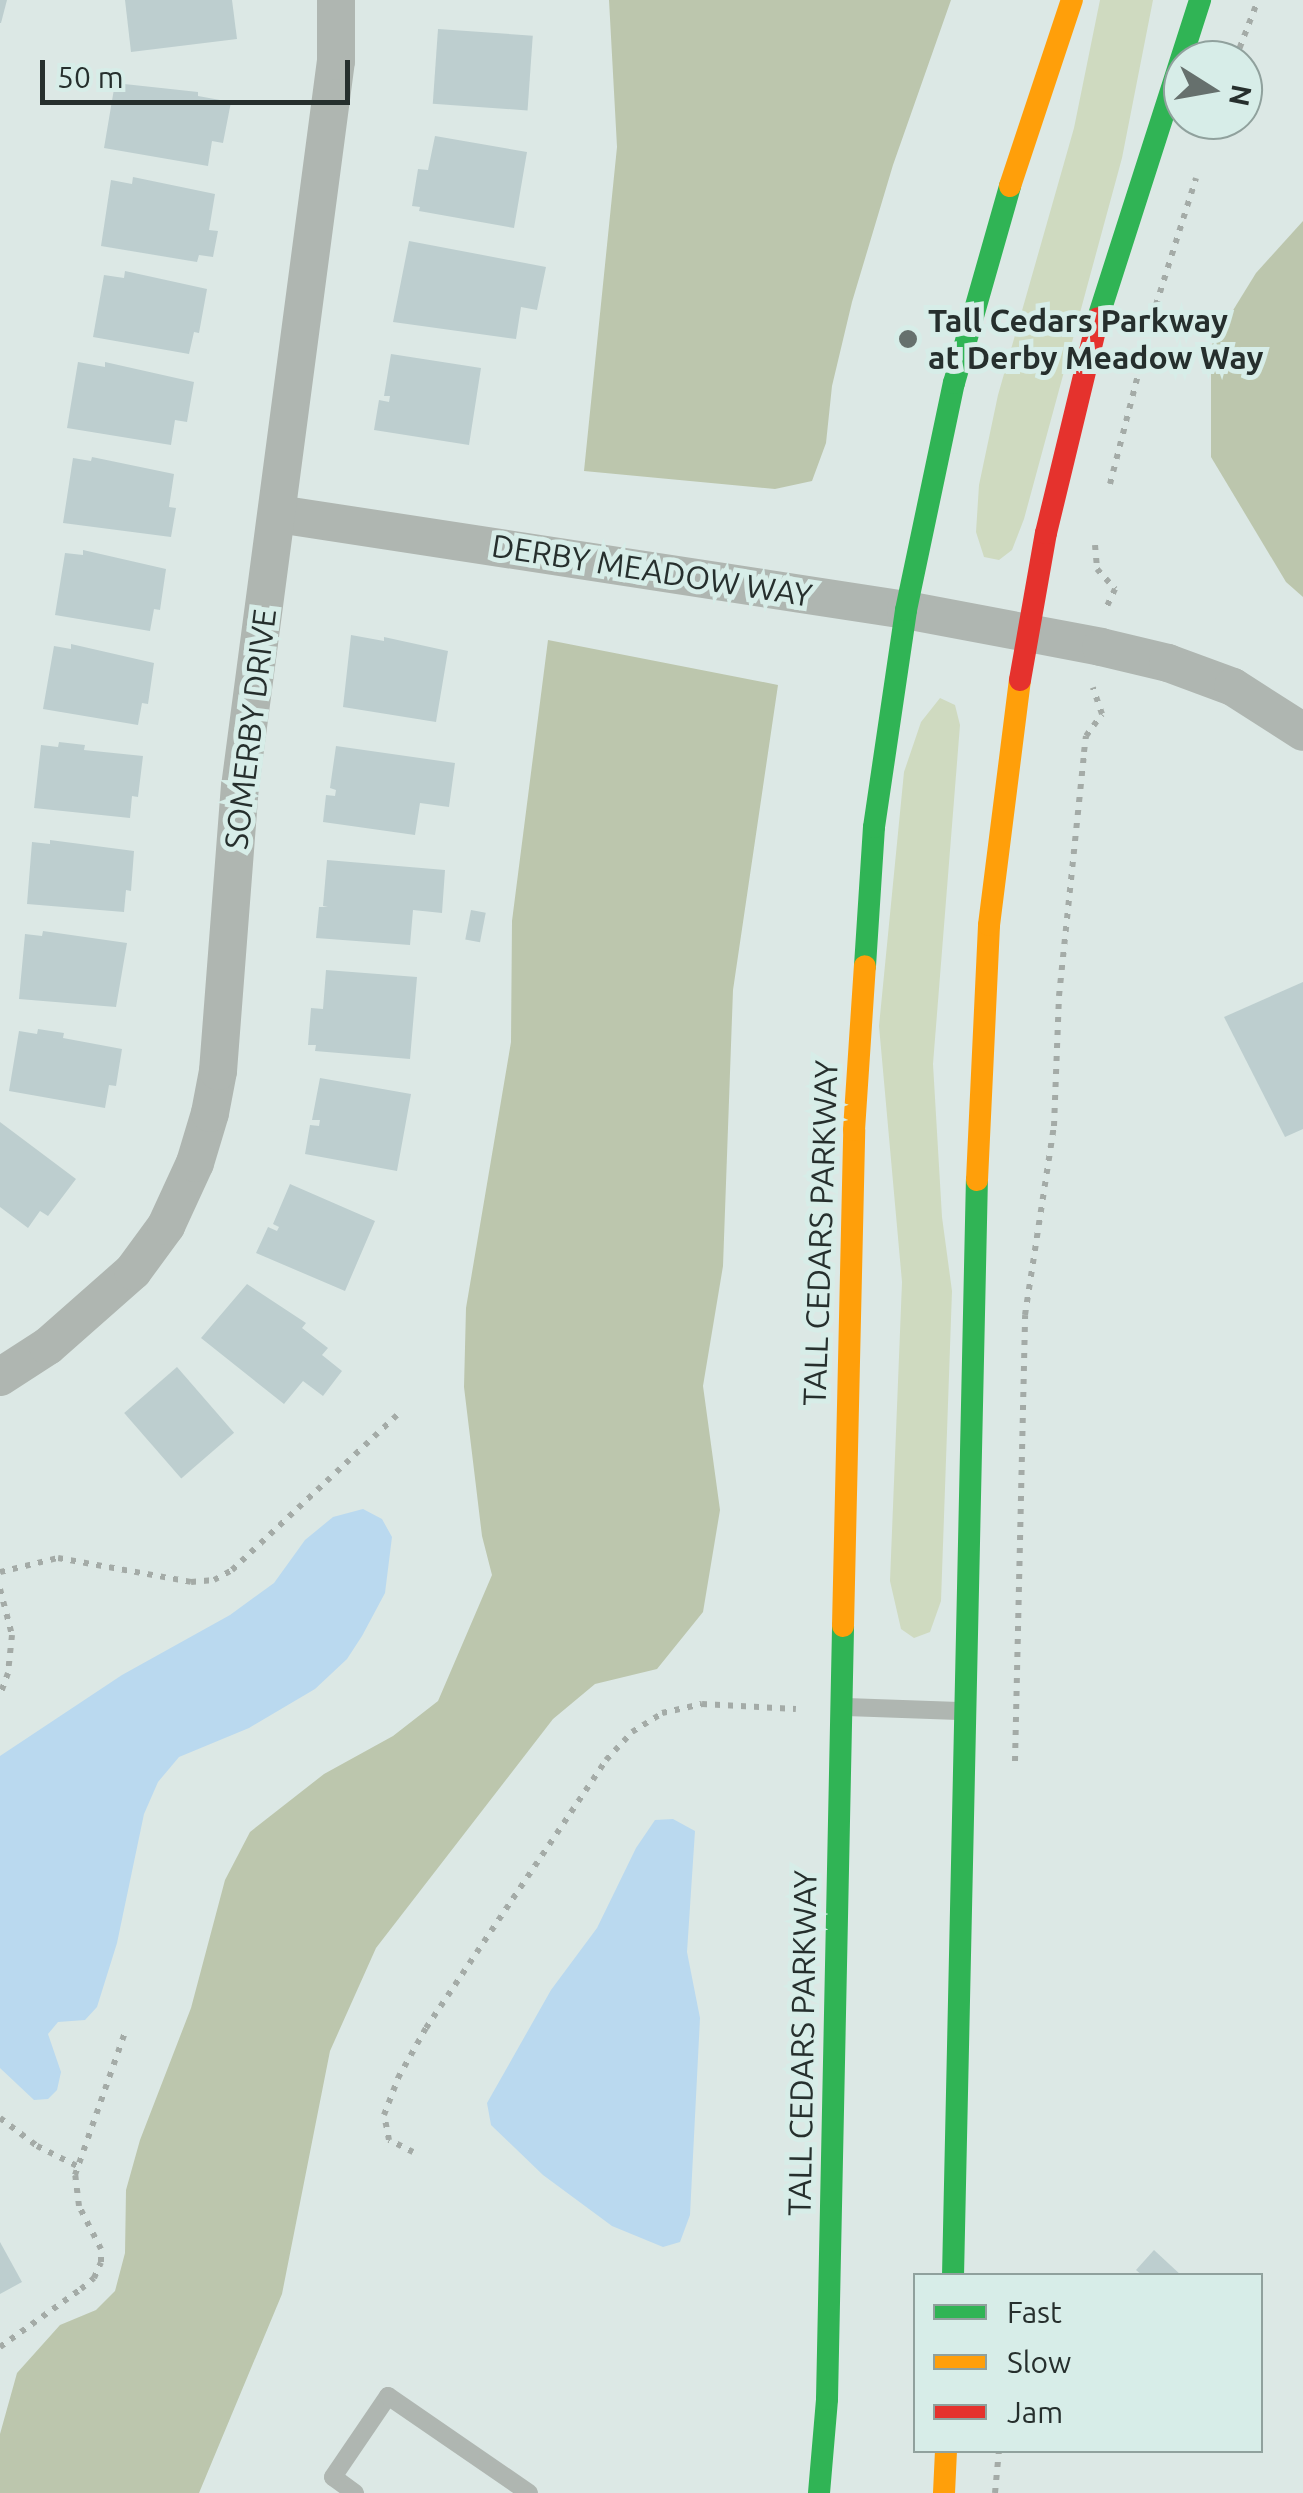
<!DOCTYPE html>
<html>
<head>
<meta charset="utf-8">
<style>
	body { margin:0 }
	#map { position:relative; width:1303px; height:2493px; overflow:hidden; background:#dce8e5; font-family:Ubuntu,sans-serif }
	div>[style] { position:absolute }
	.green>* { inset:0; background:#cfdac0 }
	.forest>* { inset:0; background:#bcc6ad }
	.water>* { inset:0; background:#bad9ef }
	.building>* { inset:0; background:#bdcecf; transform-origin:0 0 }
	.path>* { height:6px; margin-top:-3px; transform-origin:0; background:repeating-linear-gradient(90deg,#a4aba7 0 5px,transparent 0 13px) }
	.lane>* { height:18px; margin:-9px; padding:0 9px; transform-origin:9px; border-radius:9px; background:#afb6b1 }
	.street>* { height:38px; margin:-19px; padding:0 19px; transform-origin:19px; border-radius:19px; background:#afb6b1 }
	.fast>* { height:22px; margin:-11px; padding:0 11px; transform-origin:11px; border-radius:11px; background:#30b455 }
	.slow>* { height:22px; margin:-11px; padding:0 11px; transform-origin:11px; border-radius:11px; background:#ff9f0a }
	.jam>* { height:22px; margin:-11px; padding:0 11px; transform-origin:11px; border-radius:11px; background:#e5322d }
	.dots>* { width:28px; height:28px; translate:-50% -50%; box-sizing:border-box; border:5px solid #d7ede8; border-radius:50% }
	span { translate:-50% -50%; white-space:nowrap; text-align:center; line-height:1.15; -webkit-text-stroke:10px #d7ede8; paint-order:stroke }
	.poi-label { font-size:32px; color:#262f2d; font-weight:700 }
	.left { translate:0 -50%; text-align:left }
	.street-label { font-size:32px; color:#262f2d }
	.legend { position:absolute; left:913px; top:2273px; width:350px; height:180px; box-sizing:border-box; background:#d7ede8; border:2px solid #90a19d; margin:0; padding:12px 18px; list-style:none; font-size:30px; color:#262f2d }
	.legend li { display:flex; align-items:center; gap:20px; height:50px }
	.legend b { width:50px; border:2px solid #90a19d }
	.north { position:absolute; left:1163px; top:40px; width:100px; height:100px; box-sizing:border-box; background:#d7ede8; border:2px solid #90a19d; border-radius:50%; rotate:101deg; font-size:28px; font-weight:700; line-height:40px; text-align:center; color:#262f2d }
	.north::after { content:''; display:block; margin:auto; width:35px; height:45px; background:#66706d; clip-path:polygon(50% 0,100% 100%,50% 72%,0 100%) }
	.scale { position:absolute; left:40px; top:60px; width:310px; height:45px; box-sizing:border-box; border:5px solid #262f2d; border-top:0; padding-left:12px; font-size:30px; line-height:35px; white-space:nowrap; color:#262f2d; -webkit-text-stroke:8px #d7ede8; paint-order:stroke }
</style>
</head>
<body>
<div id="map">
	<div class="green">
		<div style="clip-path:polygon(1100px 0,1153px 0,1122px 158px,1024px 519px,1012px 550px,999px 560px,984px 557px,976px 532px,979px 485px,998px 395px,1074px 128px)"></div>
		<div style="clip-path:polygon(940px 698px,955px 705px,960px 725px,933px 1064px,942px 1217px,952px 1291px,941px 1601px,930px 1632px,914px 1638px,901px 1629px,890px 1581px,902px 1282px,879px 1026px,904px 772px,921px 722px)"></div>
	</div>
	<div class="forest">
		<div style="clip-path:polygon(609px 0,951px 0,893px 165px,852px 302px,832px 386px,826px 443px,812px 481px,775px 489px,584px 471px,617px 147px)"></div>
		<div style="clip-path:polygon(1303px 221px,1303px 597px,1286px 582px,1211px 457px,1211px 346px,1256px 273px)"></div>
		<div style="clip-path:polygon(548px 640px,778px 685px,733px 990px,723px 1266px,703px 1386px,720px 1510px,703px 1612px,657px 1669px,595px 1684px,553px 1719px,376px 1948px,330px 2051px,282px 2294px,199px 2493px,0 2493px,0 2434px,17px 2373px,60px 2325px,96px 2310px,115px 2291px,125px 2253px,126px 2190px,140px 2140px,191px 2008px,225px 1880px,250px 1832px,324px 1774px,393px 1736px,438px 1701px,492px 1575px,482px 1536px,464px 1387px,466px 1308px,511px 1042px,512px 921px)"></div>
	</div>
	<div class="water">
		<div style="clip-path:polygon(363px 1509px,382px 1519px,392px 1537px,385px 1593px,362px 1636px,347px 1659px,315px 1689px,249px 1728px,179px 1757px,158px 1782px,144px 1814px,117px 1943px,97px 2007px,85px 2020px,58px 2022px,48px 2034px,61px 2072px,57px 2090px,48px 2099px,34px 2100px,0 2068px,0 1756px,122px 1675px,230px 1615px,274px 1583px,305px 1540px,333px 1517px)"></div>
		<div style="clip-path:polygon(673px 1819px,695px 1831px,687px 1952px,700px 2018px,690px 2215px,680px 2242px,663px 2247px,612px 2226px,543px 2175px,491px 2125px,487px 2103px,551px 1990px,597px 1928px,636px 1848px,655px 1820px)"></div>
	</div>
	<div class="building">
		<div style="clip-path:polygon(0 0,7px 0,1px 23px,0 23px)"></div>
		<div style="clip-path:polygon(125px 0,232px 0,237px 39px,131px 52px)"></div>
		<div style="left:438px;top:29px;width:95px;height:75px;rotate:4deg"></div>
		<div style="clip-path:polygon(115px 83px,198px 92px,198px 96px,231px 102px,223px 143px,212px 141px,208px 166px,104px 148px)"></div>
		<div style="clip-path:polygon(435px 136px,527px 152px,514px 228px,419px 211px,420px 207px,412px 206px,418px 169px,428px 170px)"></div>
		<div style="clip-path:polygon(133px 177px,215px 194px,209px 230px,218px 231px,213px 257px,199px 255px,197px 262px,101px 246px,111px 180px,132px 184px)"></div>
		<div style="clip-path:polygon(409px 241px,546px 267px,537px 310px,521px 307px,516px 339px,393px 322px)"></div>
		<div style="clip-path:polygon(125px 271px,207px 289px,199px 333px,194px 332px,189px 354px,93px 337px,104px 275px,124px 278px)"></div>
		<div style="clip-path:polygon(391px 354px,481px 368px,469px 445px,374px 430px,379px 400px,389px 402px,390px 396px,384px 396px)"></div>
		<div style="clip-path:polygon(78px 362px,105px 367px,105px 362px,194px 382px,187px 422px,175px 420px,171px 445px,67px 428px)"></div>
		<div style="clip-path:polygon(92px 457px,174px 474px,169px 507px,176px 508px,171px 537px,63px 523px,73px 458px,91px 461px)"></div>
		<div style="clip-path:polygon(83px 550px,166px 569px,160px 610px,154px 609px,150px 631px,55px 615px,65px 553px,83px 555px)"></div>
		<div style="clip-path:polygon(351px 635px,384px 641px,384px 637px,448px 651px,436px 722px,343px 707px)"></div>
		<div style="clip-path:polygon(71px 644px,154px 663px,148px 704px,142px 703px,138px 725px,43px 709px,54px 646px,71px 649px)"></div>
		<div style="clip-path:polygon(59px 742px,85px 745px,84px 750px,143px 756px,138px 797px,132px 796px,130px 818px,34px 808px,41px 745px,58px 747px)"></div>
		<div style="clip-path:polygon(336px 746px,455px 763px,449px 807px,420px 803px,415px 835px,323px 822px,326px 795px,335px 796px,336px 790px,330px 788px)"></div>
		<div style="clip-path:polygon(50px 840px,134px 851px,131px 891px,126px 890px,124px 912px,27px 904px,32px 842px,50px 844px)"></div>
		<div style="clip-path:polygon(327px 860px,445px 870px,442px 913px,413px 910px,410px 945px,316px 938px,319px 907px,328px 907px,323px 906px)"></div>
		<div style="left:471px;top:910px;width:15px;height:30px;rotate:11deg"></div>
		<div style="clip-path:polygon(43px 931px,127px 943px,116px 1007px,19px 999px,25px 934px,42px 936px)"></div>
		<div style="clip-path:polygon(326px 970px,417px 977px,410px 1059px,315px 1051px,316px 1045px,308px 1045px,311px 1008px,323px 1009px)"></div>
		<div style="clip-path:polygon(1303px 982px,1303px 1129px,1285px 1137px,1224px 1017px)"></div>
		<div style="clip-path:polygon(38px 1029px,64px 1033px,63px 1038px,122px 1049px,116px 1086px,109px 1085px,105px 1108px,9px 1091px,19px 1031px,37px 1034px)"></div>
		<div style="clip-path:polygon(320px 1078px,411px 1094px,397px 1171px,305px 1154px,310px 1125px,319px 1126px,320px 1120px,312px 1120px)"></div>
		<div style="clip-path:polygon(0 1122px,76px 1179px,48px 1216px,40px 1211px,28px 1228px,0 1207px)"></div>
		<div style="clip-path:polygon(290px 1184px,375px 1221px,345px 1291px,256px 1253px,268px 1227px,277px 1231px,279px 1227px,273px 1224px)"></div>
		<div style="clip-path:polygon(247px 1284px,306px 1323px,302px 1328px,328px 1348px,322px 1355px,342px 1371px,323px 1396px,303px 1381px,284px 1404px,201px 1338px)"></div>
		<div style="left:177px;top:1367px;width:87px;height:70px;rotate:49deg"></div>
		<div style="clip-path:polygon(0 2242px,22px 2282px,0 2294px)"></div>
		<div style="clip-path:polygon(1154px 2250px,1182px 2276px,1143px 2276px,1136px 2270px)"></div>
	</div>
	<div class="path">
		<div style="left:1235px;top:60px;width:64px;rotate:-69deg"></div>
		<div style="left:1110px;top:484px;width:185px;rotate:-75.6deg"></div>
		<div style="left:1156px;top:305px;width:133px;rotate:-72.5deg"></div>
		<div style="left:1095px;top:545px;width:24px;rotate:85deg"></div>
		<div style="left:1097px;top:569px;width:27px;rotate:48deg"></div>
		<div style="left:1115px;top:589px;width:21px;rotate:115deg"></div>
		<div style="left:0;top:1572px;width:60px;rotate:-13.6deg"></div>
		<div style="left:58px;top:1558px;width:135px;rotate:10.2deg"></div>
		<div style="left:191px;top:1582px;width:23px;rotate:-5deg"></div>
		<div style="left:214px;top:1580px;width:21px;rotate:-29deg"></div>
		<div style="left:232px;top:1570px;width:231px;rotate:-43.2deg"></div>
		<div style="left:0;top:1589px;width:48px;rotate:75.4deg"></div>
		<div style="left:12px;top:1635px;width:38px;rotate:96deg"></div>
		<div style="left:8px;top:1673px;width:23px;rotate:110deg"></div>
		<div style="left:1015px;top:1761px;width:446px;rotate:-88.7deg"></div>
		<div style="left:1025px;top:1315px;width:191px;rotate:-81.3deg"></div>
		<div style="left:1054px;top:1126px;width:130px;rotate:-87.8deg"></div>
		<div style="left:1059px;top:996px;width:245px;rotate:-84.1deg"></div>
		<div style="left:1084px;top:752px;width:16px;rotate:-83deg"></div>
		<div style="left:1086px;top:736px;width:27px;rotate:-54deg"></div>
		<div style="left:1102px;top:714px;width:28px;rotate:-109deg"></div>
		<div style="left:0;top:2118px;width:46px;rotate:37.1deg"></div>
		<div style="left:37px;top:2146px;width:45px;rotate:26.6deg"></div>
		<div style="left:413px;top:2152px;width:27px;rotate:-153deg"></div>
		<div style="left:389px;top:2140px;width:25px;rotate:-101deg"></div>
		<div style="left:384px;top:2115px;width:40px;rotate:-69deg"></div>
		<div style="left:398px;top:2078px;width:57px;rotate:-60.8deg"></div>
		<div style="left:426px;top:2028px;width:323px;rotate:-56.1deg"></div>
		<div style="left:606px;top:1760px;width:38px;rotate:-47deg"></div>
		<div style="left:632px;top:1732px;width:36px;rotate:-32deg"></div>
		<div style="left:662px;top:1713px;width:41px;rotate:-12.7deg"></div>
		<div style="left:702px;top:1704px;width:94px;rotate:3deg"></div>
		<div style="left:0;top:2347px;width:100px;rotate:-35.6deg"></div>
		<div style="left:81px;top:2289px;width:17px;rotate:-40deg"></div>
		<div style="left:94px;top:2278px;width:17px;rotate:-66deg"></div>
		<div style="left:101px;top:2262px;width:13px;rotate:-90deg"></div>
		<div style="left:101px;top:2249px;width:48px;rotate:-117.1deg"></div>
		<div style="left:79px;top:2206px;width:31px;rotate:-97deg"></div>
		<div style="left:75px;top:2175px;width:151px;rotate:-70.7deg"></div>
		<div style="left:995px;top:2493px;width:43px;rotate:-84.7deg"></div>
	</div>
	<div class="lane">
		<div style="left:846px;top:1707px;width:113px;rotate:2deg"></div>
		<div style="left:355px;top:2493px;width:27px;rotate:-144deg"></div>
		<div style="left:333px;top:2477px;width:98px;rotate:-55.8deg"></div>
		<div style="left:388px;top:2396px;width:171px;rotate:34.5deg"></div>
	</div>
	<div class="street">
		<div style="left:278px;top:514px;width:635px;rotate:8.69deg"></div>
		<div style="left:906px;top:610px;width:198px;rotate:10.7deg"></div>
		<div style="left:1101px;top:647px;width:69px;rotate:13.4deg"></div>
		<div style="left:1168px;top:663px;width:69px;rotate:20.3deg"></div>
		<div style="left:1233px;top:687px;width:83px;rotate:32.7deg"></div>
		<div style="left:0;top:1377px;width:57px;rotate:-32.9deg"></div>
		<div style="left:48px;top:1346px;width:113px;rotate:-41.4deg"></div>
		<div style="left:133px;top:1271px;width:56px;rotate:-53.7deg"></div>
		<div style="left:166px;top:1226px;width:69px;rotate:-65.3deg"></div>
		<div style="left:195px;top:1163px;width:52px;rotate:-73.3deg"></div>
		<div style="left:210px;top:1113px;width:43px;rotate:-79.2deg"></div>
		<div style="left:218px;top:1071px;width:285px;rotate:-85.6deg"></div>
		<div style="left:240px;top:787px;width:732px;rotate:-82.47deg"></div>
		<div style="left:336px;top:61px;width:61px;rotate:-90deg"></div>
	</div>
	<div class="fast">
		<div style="left:1098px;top:318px;width:334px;rotate:-72.2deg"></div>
		<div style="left:865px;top:966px;width:139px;rotate:-86.3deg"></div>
		<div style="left:874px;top:827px;width:219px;rotate:-81.6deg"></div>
		<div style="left:906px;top:610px;width:232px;rotate:-78.1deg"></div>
		<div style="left:954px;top:383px;width:205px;rotate:-74.1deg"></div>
		<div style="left:953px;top:2276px;width:1096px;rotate:-88.75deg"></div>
		<div style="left:819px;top:2493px;width:94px;rotate:-85.1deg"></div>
		<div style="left:827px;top:2399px;width:773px;rotate:-88.81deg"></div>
	</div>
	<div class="slow">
		<div style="left:1010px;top:186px;width:196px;rotate:-71.6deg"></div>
		<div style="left:977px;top:1180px;width:255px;rotate:-87.3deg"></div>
		<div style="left:989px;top:925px;width:247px;rotate:-82.8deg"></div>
		<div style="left:843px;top:1626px;width:496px;rotate:-88.7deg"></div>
		<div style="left:854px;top:1130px;width:164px;rotate:-86.2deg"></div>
		<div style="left:944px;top:2493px;width:43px;rotate:-87.3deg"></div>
	</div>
	<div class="jam">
		<div style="left:1020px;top:680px;width:149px;rotate:-80deg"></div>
		<div style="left:1046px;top:533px;width:221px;rotate:-76.4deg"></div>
	</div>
	<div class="dots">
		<div style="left:908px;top:339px;background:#66706d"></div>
	</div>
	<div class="poi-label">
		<span class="left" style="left:928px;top:339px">Tall Cedars Parkway<br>at Derby Meadow Way</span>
	</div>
	<div class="street-label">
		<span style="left:652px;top:570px;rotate:9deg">DERBY MEADOW WAY</span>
		<span style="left:250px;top:729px;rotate:-83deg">SOMERBY DRIVE</span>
		<span style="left:820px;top:1233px;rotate:-88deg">TALL CEDARS PARKWAY</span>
		<span style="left:802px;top:2043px;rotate:-89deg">TALL CEDARS PARKWAY</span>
	</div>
	<ul class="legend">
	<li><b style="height:12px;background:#30b455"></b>Fast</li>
	<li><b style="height:12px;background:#ff9f0a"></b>Slow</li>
	<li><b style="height:12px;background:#e5322d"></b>Jam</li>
	</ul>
	<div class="north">N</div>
	<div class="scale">50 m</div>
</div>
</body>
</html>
